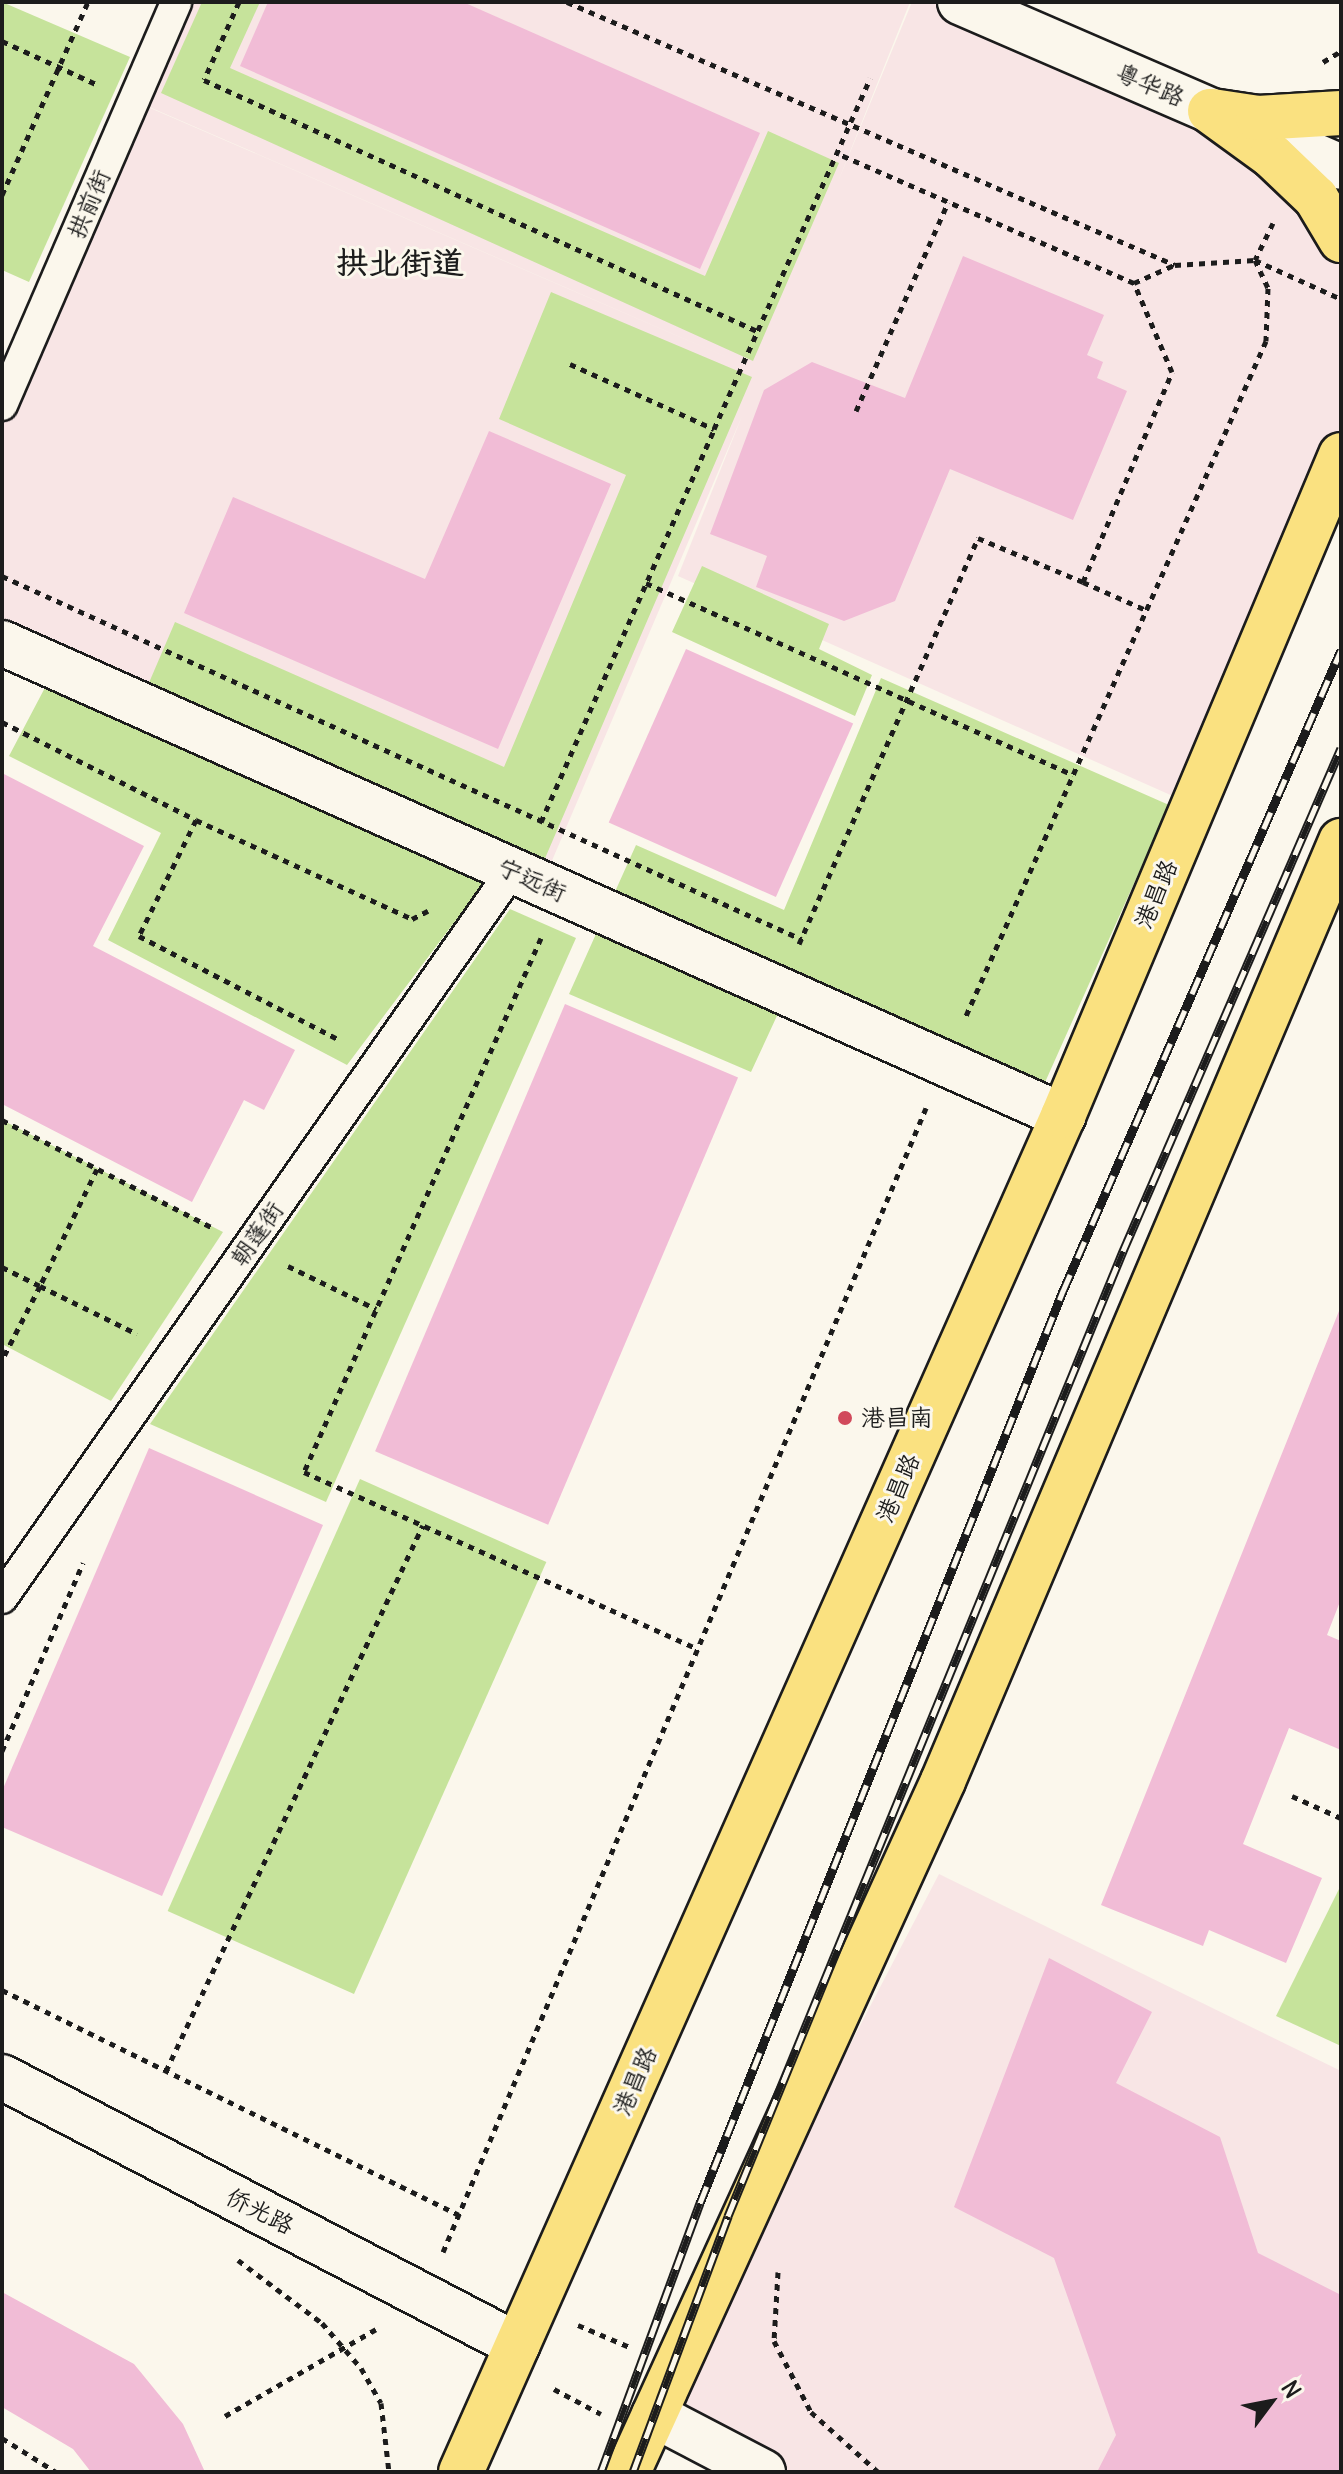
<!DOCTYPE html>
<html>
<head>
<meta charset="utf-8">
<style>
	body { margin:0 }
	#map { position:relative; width:1343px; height:2474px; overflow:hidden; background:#fbf7ec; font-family:Delius,"LXGW WenKai TC",sans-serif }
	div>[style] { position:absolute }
	.built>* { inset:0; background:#f8e5e5 }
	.green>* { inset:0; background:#c6e39b; transform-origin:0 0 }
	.building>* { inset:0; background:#f1bcd6; transform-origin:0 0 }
	.path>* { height:5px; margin-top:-2.5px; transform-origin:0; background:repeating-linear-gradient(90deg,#1c1c1c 0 6px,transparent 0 12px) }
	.roads { filter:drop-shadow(2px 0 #1c1c1c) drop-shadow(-2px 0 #1c1c1c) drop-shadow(0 2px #1c1c1c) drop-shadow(0 -2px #1c1c1c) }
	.lane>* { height:30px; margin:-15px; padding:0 15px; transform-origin:15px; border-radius:15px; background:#fbf7ec }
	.street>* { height:44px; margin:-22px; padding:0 22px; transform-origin:22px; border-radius:22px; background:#fbf7ec }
	.secondary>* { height:44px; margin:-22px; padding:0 22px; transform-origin:22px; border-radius:22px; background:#fbf7ec }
	.primary>* { height:44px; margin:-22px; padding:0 22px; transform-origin:22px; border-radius:22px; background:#fae180 }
	.rail>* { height:9px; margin-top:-4.5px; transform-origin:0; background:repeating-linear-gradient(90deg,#fbf7ec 0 18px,#1c1c1c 0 36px); box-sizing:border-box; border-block:2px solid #1c1c1c }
	.dots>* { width:22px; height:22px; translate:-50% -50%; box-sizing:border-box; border:4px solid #fbf7ec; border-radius:50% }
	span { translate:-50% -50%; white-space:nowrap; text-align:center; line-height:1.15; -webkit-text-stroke:6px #fbf7ec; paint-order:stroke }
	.street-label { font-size:24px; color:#1c1c1c }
	.poi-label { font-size:24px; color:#1c1c1c }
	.left { translate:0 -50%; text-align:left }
	.district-label { font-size:32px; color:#1c1c1c; font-weight:700 }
	.frame { position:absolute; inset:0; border:4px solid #1c1c1c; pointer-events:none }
	.north { position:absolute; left:1231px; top:2362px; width:80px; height:80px; -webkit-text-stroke:6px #fbf7ec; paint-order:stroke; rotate:58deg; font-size:22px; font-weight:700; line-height:32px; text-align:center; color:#1c1c1c }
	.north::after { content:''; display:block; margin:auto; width:28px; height:36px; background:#1c1c1c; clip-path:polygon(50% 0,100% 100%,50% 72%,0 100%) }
</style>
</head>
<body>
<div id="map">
	<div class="built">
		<div style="clip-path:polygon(182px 2px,910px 2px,837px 184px,912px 2px,951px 2px,1209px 113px,1341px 245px,1341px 448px,1193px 805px,678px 576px,742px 416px,542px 884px,2px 641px,2px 408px,134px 101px,761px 372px,140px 103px)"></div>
		<div style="clip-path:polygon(939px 1874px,1341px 2071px,1341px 2472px,769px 2472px,658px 2414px)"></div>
	</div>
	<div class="green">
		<div style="clip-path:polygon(2px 2px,130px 57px,29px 282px,2px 270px)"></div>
		<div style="clip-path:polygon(202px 2px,260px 2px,230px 68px,705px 276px,768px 131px,839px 163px,753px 361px,161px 93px)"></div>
		<div style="clip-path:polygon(551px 292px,752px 377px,540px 870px,145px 692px,175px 622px,504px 767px,626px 475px,499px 419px)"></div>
		<div style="clip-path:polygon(702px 566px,829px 624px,819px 649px,872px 675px,855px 716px,672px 632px)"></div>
		<div style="clip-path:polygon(881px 678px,1169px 805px,1038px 1098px,794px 979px,751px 1072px,569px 994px,636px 845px,784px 910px)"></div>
		<div style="clip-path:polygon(49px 680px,489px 876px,347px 1065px,108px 940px,161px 833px,9px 756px)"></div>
		<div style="clip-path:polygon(510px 909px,576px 938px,326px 1502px,150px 1424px)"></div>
		<div style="clip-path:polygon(2px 1120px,223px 1232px,111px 1401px,2px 1344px)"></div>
		<div style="left:360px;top:1479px;width:204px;height:473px;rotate:24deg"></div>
		<div style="clip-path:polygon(1341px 1885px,1341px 2046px,1276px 2016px)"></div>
	</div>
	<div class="building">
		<div style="clip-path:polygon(268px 2px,463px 2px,760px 133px,700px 269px,240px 66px)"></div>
		<div style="clip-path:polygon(963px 256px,1104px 315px,1087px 355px,1103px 362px,1097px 378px,1127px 391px,1073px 520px,950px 469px,895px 601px,844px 621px,756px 587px,767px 556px,710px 534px,764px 390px,812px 362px,905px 398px)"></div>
		<div style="clip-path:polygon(489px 431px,611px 484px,498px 749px,184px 613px,233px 497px,425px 579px)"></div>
		<div style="left:686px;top:649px;width:183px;height:190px;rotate:24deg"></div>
		<div style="clip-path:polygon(2px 773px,144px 846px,93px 946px,295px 1050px,264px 1110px,244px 1100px,192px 1202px,2px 1104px)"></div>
		<div style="left:565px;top:1004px;width:188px;height:486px;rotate:23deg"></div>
		<div style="clip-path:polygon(1339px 1311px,1341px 1599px,1327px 1635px,1341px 1641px,1341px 1750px,1289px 1728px,1243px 1844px,1322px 1878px,1286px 1963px,1209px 1930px,1203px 1946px,1101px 1905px)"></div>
		<div style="clip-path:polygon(149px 1448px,323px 1525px,162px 1896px,2px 1827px,2px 1791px)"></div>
		<div style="clip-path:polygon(1049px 1958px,1152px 2012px,1116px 2083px,1220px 2137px,1258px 2253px,1341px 2295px,1341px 2472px,1097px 2472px,1116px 2435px,1054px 2258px,954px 2207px)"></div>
		<div style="clip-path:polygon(2px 2292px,134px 2364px,183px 2424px,205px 2472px,91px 2472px,73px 2449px,2px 2407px)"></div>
	</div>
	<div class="path">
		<div style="left:239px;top:2px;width:85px;rotate:114.2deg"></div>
		<div style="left:204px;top:80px;width:607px;rotate:24.41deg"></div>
		<div style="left:567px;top:2px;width:662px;rotate:23.39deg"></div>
		<div style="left:1175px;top:265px;width:80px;rotate:-3.6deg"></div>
		<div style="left:1255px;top:260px;width:31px;rotate:65deg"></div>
		<div style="left:1268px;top:288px;width:53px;rotate:92.2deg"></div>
		<div style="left:1266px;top:341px;width:741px;rotate:113.97deg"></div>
		<div style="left:2px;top:41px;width:103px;rotate:24.6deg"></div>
		<div style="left:1323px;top:62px;width:21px;rotate:-31deg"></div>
		<div style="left:2px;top:195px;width:211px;rotate:-66deg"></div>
		<div style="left:1273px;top:223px;width:41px;rotate:115.9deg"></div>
		<div style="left:1255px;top:260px;width:94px;rotate:24.4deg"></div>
		<div style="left:1134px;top:283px;width:44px;rotate:-24.2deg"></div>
		<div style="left:570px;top:364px;width:158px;rotate:24.3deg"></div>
		<div style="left:714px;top:429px;width:384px;rotate:-66deg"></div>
		<div style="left:856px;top:411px;width:228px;rotate:-66.2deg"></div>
		<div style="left:2px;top:576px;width:878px;rotate:24.43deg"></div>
		<div style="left:1083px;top:582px;width:69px;rotate:24deg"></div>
		<div style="left:646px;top:583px;width:468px;rotate:24.2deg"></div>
		<div style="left:2px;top:722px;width:217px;rotate:26.8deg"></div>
		<div style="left:196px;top:820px;width:129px;rotate:116.2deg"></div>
		<div style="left:139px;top:936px;width:226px;rotate:27.4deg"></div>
		<div style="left:196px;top:820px;width:238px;rotate:24.6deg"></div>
		<div style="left:412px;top:919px;width:18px;rotate:-27deg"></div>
		<div style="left:541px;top:822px;width:429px;rotate:-66.2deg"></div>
		<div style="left:541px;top:938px;width:584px;rotate:113.93deg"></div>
		<div style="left:304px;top:1472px;width:432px;rotate:24.2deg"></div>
		<div style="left:799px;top:944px;width:444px;rotate:-66.2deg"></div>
		<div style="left:978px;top:538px;width:114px;rotate:22.7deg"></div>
		<div style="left:1083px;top:582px;width:228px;rotate:-67deg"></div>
		<div style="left:1172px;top:372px;width:97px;rotate:-113.1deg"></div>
		<div style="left:1134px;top:283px;width:324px;rotate:-156.4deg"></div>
		<div style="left:2px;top:1120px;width:235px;rotate:27.1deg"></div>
		<div style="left:97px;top:1169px;width:130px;rotate:116deg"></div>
		<div style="left:40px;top:1286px;width:108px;rotate:26.3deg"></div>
		<div style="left:288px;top:1266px;width:98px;rotate:26deg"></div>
		<div style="left:2px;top:1267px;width:42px;rotate:26.6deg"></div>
		<div style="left:40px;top:1286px;width:83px;rotate:117.2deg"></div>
		<div style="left:2px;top:1751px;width:205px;rotate:-66.7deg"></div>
		<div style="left:1292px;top:1796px;width:54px;rotate:24.2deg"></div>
		<div style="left:2px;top:1990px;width:509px;rotate:26.21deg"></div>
		<div style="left:166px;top:2071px;width:603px;rotate:-64.79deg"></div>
		<div style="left:443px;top:2252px;width:1242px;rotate:-67.11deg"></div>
		<div style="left:238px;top:2260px;width:105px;rotate:36.9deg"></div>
		<div style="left:322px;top:2323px;width:60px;rotate:49.1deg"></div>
		<div style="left:361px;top:2368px;width:40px;rotate:60.3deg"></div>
		<div style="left:381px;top:2403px;width:69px;rotate:83.4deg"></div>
		<div style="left:778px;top:2272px;width:69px;rotate:93.3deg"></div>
		<div style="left:774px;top:2341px;width:80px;rotate:62.5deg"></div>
		<div style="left:811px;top:2412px;width:90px;rotate:41.8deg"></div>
		<div style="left:578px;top:2325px;width:59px;rotate:23.1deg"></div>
		<div style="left:554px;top:2389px;width:53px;rotate:28deg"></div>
		<div style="left:225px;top:2416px;width:174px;rotate:-29.9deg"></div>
		<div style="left:2px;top:2438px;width:64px;rotate:32.2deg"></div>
	</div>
	<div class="roads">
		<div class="lane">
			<div style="left:2px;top:405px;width:439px;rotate:-66.6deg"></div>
			<div style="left:2px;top:1598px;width:888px;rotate:-54.95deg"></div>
		</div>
		<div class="street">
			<div style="left:2px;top:643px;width:1162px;rotate:24.03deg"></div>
		</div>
		<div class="secondary">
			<div style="left:960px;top:2px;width:415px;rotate:23.4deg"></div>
			<div style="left:2px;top:2077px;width:581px;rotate:27.49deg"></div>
			<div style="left:654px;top:2415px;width:123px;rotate:27.6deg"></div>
		</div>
		<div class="primary">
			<div style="left:1210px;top:111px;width:77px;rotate:36deg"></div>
			<div style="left:1272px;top:156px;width:61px;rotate:43.7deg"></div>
			<div style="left:1316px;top:198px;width:49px;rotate:59.2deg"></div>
			<div style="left:1212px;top:111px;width:47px;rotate:8.7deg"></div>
			<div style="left:1258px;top:118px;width:83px;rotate:-3.4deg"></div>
			<div style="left:461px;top:2472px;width:1484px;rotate:-66.06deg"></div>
			<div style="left:1063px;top:1116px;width:717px;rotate:-67.19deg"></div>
			<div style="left:628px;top:2472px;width:759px;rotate:-65.49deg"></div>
			<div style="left:943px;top:1781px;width:1021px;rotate:-67.05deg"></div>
		</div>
	</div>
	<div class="rail">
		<div style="left:601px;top:2472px;width:287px;rotate:-69.8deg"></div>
		<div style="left:700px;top:2203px;width:982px;rotate:-68.3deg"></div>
		<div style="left:1063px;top:1291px;width:699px;rotate:-66.55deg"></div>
		<div style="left:633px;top:2472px;width:273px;rotate:-69.6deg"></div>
		<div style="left:728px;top:2216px;width:1043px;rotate:-67.74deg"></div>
		<div style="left:1123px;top:1251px;width:548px;rotate:-66.57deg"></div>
	</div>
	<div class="dots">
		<div style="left:845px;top:1418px;background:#d1495b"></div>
	</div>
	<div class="street-label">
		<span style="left:1150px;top:85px;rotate:23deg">粤华路</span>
		<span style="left:89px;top:204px;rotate:-67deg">拱前街</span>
		<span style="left:532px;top:880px;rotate:24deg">宁远街</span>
		<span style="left:1156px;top:894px;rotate:-67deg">港昌路</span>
		<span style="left:257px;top:1234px;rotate:-55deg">朝蓬街</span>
		<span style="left:898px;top:1488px;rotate:-66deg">港昌路</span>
		<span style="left:635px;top:2081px;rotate:-66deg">港昌路</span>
		<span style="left:260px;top:2211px;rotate:27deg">侨光路</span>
	</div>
	<div class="poi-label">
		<span class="left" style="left:861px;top:1418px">港昌南</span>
	</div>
	<div class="district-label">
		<span style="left:400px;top:263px">拱北街道</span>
	</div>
	<div class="frame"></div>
	<div class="north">N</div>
</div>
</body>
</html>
